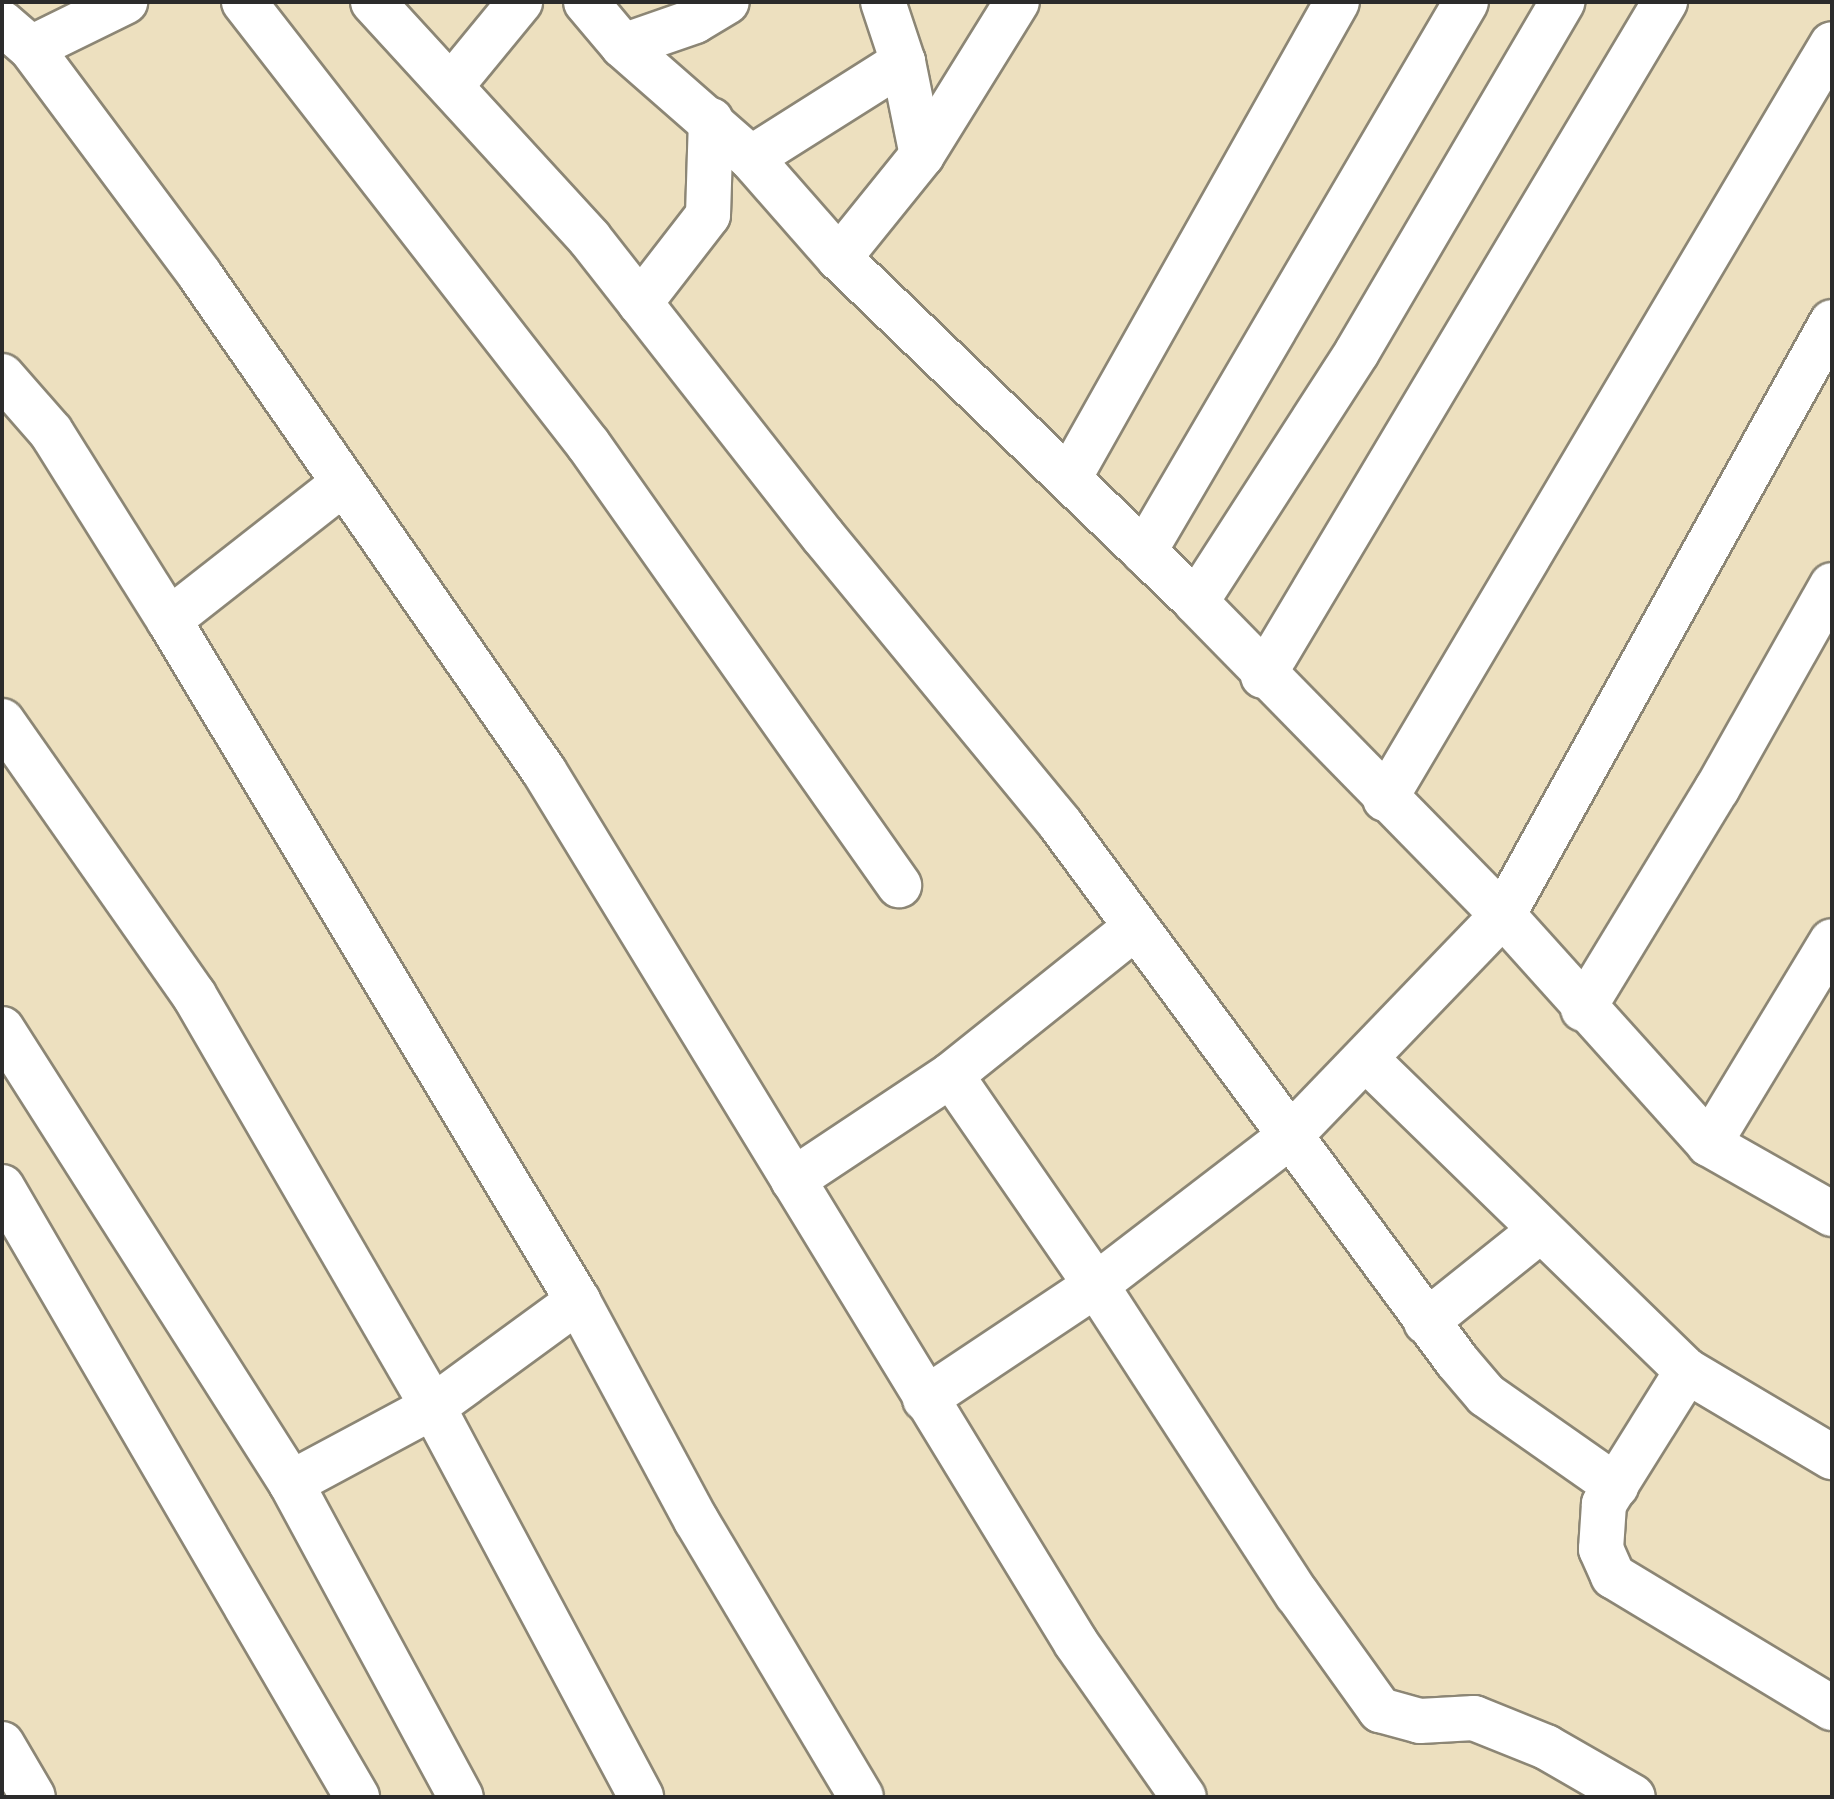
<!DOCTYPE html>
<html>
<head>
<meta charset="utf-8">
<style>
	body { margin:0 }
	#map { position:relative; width:1834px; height:1799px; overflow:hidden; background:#ede0bf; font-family:"Balsamiq Sans",sans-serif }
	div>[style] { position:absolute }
	.roads { filter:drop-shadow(2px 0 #8c8675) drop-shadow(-2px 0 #8c8675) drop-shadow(0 2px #8c8675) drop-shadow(0 -2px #8c8675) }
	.minor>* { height:44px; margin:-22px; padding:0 22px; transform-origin:22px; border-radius:22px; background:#fff }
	span { translate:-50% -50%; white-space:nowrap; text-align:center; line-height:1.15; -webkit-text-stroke:8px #f6f6f2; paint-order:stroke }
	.frame { position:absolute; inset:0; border:4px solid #2b2b2b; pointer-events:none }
</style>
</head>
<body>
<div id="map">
	<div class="roads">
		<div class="minor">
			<div style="left:244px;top:2px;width:560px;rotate:52.11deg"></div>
			<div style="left:588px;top:444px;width:540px;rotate:54.81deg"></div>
			<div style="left:373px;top:2px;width:321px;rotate:47.5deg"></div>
			<div style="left:590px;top:239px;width:377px;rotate:51.9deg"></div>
			<div style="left:823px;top:536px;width:374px;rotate:50.5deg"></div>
			<div style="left:1061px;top:825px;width:666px;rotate:53.54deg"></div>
			<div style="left:1457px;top:1361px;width:45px;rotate:49.5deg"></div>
			<div style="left:1486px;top:1395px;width:159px;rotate:35deg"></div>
			<div style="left:586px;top:2px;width:57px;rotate:49.9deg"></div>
			<div style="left:623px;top:46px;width:170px;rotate:41.2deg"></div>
			<div style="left:751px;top:158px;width:133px;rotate:48.7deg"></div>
			<div style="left:839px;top:258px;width:496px;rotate:43.9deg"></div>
			<div style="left:1196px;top:602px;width:438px;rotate:45.6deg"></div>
			<div style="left:1503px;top:915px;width:308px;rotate:48deg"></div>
			<div style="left:1709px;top:1144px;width:142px;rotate:29.6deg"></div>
			<div style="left:2px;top:23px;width:38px;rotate:41deg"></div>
			<div style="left:31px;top:48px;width:283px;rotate:53.3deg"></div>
			<div style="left:200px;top:275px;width:604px;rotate:55.26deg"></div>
			<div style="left:544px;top:771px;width:1021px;rotate:58.61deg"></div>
			<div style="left:1076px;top:1643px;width:188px;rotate:55deg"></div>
			<div style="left:623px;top:46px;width:76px;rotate:-19.1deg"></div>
			<div style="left:695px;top:21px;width:37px;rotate:-31deg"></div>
			<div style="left:31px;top:48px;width:105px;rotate:-26.1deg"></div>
			<div style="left:903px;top:62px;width:95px;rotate:78.5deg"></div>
			<div style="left:451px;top:86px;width:109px;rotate:-50.6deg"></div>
			<div style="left:751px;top:158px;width:180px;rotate:-32.3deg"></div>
			<div style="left:903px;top:62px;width:63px;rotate:-108.4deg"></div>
			<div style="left:839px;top:258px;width:132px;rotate:-51.1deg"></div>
			<div style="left:922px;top:155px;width:180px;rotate:-58.2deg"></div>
			<div style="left:640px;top:303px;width:111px;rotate:-52.3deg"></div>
			<div style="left:708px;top:215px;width:95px;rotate:-88.2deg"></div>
			<div style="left:2px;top:376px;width:74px;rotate:48.8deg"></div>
			<div style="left:51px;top:432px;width:222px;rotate:57.9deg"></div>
			<div style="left:169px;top:620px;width:794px;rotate:59.01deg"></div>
			<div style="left:578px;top:1301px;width:249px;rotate:61.7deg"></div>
			<div style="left:696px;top:1520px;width:322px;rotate:59.2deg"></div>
			<div style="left:1069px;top:478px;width:546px;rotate:-60.62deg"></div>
			<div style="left:1144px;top:552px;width:637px;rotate:-59.65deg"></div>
			<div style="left:1196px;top:602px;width:297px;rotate:-57.2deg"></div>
			<div style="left:1357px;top:352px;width:406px;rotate:-59.6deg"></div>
			<div style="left:169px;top:620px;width:219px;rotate:-38.1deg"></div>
			<div style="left:1263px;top:676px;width:785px;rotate:-59.19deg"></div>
			<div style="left:2px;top:721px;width:335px;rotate:55deg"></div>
			<div style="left:194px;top:995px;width:476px;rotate:59.9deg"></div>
			<div style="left:433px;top:1407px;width:442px;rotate:61.9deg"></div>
			<div style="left:1385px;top:799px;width:877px;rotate:-59.37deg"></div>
			<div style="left:1583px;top:1009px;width:258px;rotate:-58.7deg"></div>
			<div style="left:1717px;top:789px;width:234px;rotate:-60.6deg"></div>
			<div style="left:2px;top:1029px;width:538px;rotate:57.52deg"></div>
			<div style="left:291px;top:1483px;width:357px;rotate:61.6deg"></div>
			<div style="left:1368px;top:1061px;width:445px;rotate:44.2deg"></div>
			<div style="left:1687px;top:1371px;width:169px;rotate:30.7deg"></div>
			<div style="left:951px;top:1075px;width:255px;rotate:55.4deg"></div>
			<div style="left:1096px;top:1285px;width:369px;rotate:57deg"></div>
			<div style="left:1297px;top:1594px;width:143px;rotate:54.4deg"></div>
			<div style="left:1380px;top:1710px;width:41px;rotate:15.4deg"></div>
			<div style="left:1420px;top:1721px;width:54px;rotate:-3.2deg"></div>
			<div style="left:1474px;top:1718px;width:78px;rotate:21.9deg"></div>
			<div style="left:1546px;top:1747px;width:100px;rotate:29.9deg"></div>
			<div style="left:1709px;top:1144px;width:237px;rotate:-58.8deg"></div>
			<div style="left:793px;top:1180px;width:190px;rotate:-33.6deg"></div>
			<div style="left:951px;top:1075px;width:237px;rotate:-38.7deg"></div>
			<div style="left:2px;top:1187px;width:706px;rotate:59.8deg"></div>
			<div style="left:1426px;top:1322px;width:147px;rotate:-38.7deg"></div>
			<div style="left:1687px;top:1371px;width:157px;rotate:122deg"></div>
			<div style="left:1604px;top:1504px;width:45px;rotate:93.8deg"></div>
			<div style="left:1601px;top:1549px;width:30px;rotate:66deg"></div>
			<div style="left:1613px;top:1576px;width:256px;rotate:31.1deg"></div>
			<div style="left:925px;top:1399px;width:206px;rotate:-33.7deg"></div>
			<div style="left:1096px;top:1285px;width:243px;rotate:-37.5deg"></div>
			<div style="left:1289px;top:1137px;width:308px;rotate:-46.1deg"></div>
			<div style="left:1503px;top:915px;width:678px;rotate:-60.98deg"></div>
			<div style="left:291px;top:1483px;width:161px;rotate:-28.2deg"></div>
			<div style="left:433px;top:1407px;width:180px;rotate:-36.2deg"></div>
			<div style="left:2px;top:1744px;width:61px;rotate:59.7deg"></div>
		</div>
	</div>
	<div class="frame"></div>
</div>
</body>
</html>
